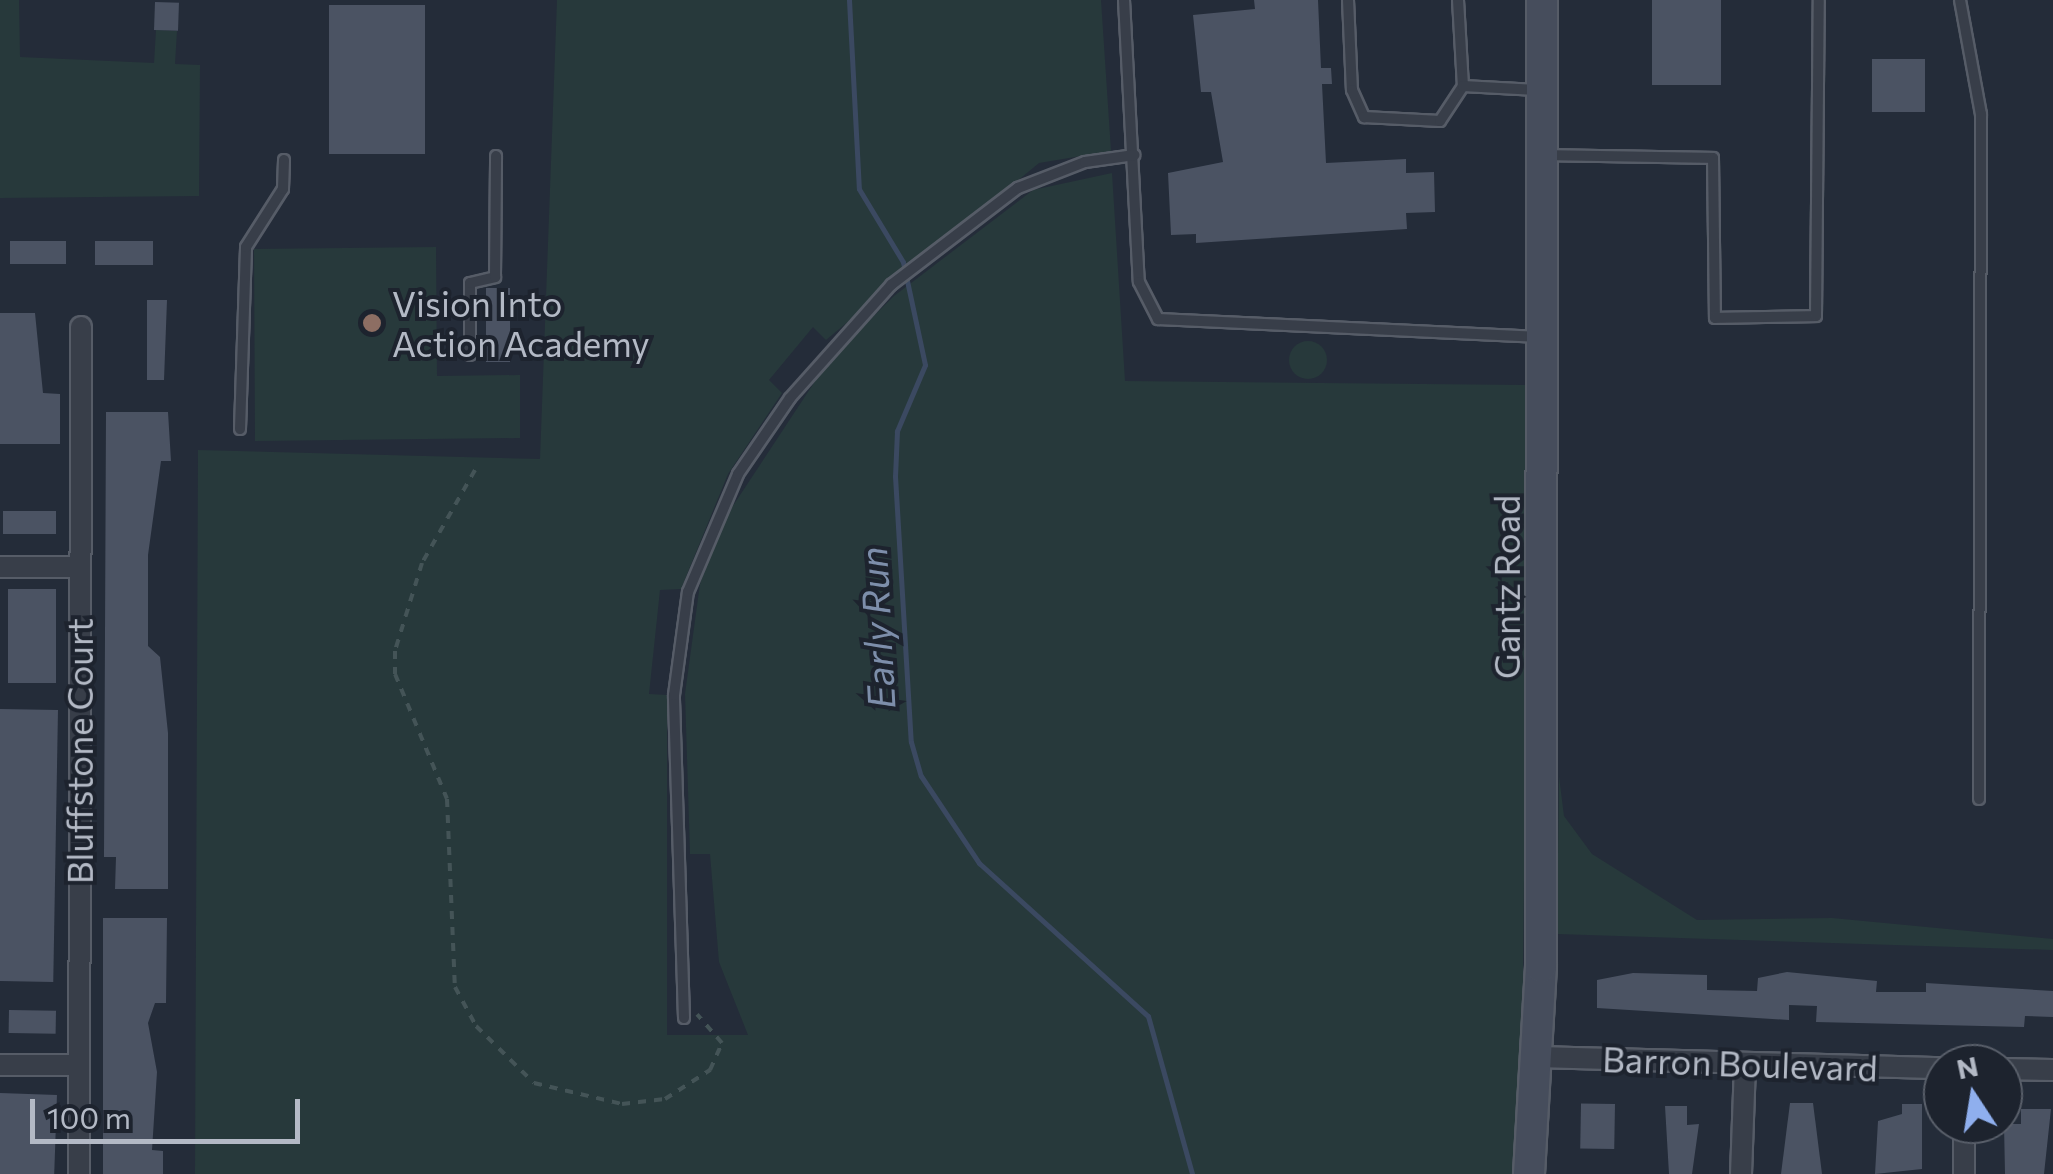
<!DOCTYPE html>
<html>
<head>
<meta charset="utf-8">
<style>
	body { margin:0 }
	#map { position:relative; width:2053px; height:1174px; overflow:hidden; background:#242c39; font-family:Commissioner,sans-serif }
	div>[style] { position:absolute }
	.green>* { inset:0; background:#27393b }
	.round { border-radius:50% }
	.stream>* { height:5px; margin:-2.5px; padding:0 2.5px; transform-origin:2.5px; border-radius:2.5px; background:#3b4961 }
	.building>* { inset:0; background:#4b5363; transform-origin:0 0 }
	.path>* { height:4px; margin-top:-2px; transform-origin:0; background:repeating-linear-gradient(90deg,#445457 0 8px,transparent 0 16px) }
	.roads { filter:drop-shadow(2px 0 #565c67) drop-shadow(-2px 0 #565c67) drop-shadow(0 2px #565c67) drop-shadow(0 -2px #565c67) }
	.lane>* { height:10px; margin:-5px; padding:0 5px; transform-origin:5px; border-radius:5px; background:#383e49 }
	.street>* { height:20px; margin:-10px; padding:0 10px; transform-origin:10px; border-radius:10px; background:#383e49 }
	.secondary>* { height:30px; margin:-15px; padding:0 15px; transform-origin:15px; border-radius:15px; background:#464d5c }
	.dots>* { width:28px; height:28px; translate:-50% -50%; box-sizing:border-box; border:5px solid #1d232e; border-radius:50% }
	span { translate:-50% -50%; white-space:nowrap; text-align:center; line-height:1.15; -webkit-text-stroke:8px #1d232e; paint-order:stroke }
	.poi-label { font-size:35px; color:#b3b9c5 }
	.left { translate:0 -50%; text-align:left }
	.street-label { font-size:35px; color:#b3b9c5 }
	.water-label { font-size:38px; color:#7d8eaa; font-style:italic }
	.north { position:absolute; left:1923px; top:1044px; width:100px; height:100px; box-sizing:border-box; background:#1d232e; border:2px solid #595f6a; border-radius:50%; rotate:348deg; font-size:28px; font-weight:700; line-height:40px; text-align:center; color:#b3b9c5 }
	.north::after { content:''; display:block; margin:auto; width:35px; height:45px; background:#8fafee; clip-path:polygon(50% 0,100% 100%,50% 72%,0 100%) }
	.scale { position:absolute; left:30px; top:1099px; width:270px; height:45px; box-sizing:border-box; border:5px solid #b3b9c5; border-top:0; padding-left:12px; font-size:30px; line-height:35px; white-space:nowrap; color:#b3b9c5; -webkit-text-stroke:8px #1d232e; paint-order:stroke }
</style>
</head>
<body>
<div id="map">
	<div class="green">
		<div style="clip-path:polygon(0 0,19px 0,20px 57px,154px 63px,156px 30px,177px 31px,175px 64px,200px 65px,199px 196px,0 198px)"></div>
		<div style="clip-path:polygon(557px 0,1101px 0,1111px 151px,1039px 163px,826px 340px,813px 327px,769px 380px,782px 393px,728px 474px,681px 589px,660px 590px,649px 694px,667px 695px,667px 1035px,748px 1035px,719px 962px,710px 854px,690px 854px,685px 694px,700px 584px,721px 524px,829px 360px,894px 296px,1033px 190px,1112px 173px,1125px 381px,1529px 385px,1522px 1076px,1512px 1174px,195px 1174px,198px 450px,540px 459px)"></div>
		<div style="clip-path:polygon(436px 247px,437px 376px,520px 375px,520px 438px,255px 441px,254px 249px)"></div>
		<div class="round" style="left:1289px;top:341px;width:38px;height:38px"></div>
		<div style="clip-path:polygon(1559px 776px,1564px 816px,1592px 854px,1697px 920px,1832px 918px,2053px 939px,2053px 950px,1557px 934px)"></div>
	</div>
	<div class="stream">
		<div style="left:849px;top:0;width:189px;rotate:87deg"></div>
		<div style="left:859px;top:189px;width:85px;rotate:58.9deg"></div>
		<div style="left:903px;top:262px;width:105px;rotate:77.9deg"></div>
		<div style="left:925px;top:365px;width:72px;rotate:113deg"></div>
		<div style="left:897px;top:431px;width:45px;rotate:92.5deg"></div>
		<div style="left:895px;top:476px;width:266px;rotate:86.6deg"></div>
		<div style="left:911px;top:742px;width:35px;rotate:74deg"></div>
		<div style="left:921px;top:776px;width:105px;rotate:56.3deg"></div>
		<div style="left:979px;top:863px;width:228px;rotate:42.2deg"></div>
		<div style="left:1148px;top:1016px;width:164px;rotate:74.4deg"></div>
	</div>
	<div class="building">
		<div style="clip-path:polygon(1254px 0,1318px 0,1321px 68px,1331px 68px,1332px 84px,1322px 84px,1326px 163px,1406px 159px,1406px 173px,1434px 172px,1435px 212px,1406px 213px,1407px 229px,1196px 243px,1196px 234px,1171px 235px,1168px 173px,1223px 162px,1211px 92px,1201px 92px,1193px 15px,1255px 9px)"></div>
		<div style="left:1652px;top:0;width:69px;height:85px"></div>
		<div style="left:155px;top:2px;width:24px;height:28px;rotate:2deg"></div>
		<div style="left:329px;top:5px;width:96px;height:149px"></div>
		<div style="left:1872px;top:59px;width:53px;height:53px"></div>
		<div style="left:10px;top:241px;width:56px;height:23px"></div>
		<div style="left:95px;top:241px;width:58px;height:24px"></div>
		<div style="left:486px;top:288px;width:24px;height:74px"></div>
		<div style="clip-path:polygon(147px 300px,167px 300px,164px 380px,147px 380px)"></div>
		<div style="clip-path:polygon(0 313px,35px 313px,43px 393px,60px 394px,60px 444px,0 444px)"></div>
		<div style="clip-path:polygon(106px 412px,168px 412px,171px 461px,161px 461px,148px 555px,148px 646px,160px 657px,168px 733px,168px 889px,115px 889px,116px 857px,104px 857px)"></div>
		<div style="left:3px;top:511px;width:53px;height:23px"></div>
		<div style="left:56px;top:589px;width:94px;height:48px;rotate:90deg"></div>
		<div style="left:0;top:709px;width:58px;height:272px;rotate:1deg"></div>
		<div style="clip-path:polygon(103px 918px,167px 918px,166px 1003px,155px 1003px,148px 1023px,157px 1072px,152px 1150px,163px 1151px,163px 1174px,103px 1174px)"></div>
		<div style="clip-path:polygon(1787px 972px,1877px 981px,1876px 992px,1926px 992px,1926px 983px,2053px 991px,2053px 1017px,2025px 1016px,2024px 1027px,1816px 1022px,1817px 1006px,1789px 1005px,1789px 1020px,1597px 1008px,1597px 980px,1633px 973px,1707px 975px,1707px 990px,1757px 991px,1758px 978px)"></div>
		<div style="left:9px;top:1010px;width:47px;height:23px;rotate:1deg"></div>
		<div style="left:0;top:1093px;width:57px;height:81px;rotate:2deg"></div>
		<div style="clip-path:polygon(1790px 1103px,1813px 1103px,1822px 1174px,1781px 1174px)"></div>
		<div style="left:1615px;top:1104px;width:45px;height:34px;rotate:91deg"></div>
		<div style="clip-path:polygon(1902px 1104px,1922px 1104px,1922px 1169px,1875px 1174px,1878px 1121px,1902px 1114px)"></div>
		<div style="clip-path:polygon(1665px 1106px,1687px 1106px,1687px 1125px,1699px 1124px,1692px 1174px,1669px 1174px)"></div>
		<div style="clip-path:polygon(2021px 1109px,2051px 1109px,2044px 1174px,2005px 1174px,2004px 1124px,2021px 1124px)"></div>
	</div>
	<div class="path">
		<div style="left:475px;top:470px;width:107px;rotate:119.7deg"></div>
		<div style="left:422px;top:563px;width:92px;rotate:107.1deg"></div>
		<div style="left:395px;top:651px;width:23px;rotate:90deg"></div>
		<div style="left:395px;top:674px;width:135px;rotate:67.4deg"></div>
		<div style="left:447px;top:799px;width:188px;rotate:87.6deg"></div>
		<div style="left:455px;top:987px;width:44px;rotate:61.7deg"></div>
		<div style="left:476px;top:1026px;width:81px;rotate:44.5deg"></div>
		<div style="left:534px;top:1083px;width:90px;rotate:13.4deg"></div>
		<div style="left:622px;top:1104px;width:43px;rotate:-6.6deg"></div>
		<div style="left:665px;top:1099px;width:54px;rotate:-32.8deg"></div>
		<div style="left:710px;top:1070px;width:30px;rotate:-66deg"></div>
		<div style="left:722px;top:1043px;width:38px;rotate:-131deg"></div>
	</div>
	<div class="roads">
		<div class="lane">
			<div style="left:1124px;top:0;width:282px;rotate:87deg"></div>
			<div style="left:1139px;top:282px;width:42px;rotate:62.8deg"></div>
			<div style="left:1158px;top:319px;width:378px;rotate:2.7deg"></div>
			<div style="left:1348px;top:0;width:90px;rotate:87.5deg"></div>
			<div style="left:1352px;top:90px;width:30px;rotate:66deg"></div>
			<div style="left:1364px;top:117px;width:76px;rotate:3deg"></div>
			<div style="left:1440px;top:121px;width:42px;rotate:-56.7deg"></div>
			<div style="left:1458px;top:0;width:86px;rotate:86.7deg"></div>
			<div style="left:1463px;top:86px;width:74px;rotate:3.1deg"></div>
			<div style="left:1960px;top:0;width:116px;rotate:79.6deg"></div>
			<div style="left:1981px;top:114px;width:685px;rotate:90.17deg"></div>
			<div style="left:1545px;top:155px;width:168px;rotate:1deg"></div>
			<div style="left:1713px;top:158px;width:160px;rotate:89.3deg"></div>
			<div style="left:1715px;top:318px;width:101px;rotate:-1.1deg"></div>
			<div style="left:1816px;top:316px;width:316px;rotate:-89.5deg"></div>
			<div style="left:470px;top:355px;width:72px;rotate:-90deg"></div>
			<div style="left:470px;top:283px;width:26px;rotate:-13deg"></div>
			<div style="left:495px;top:277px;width:121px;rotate:-89.5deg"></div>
			<div style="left:240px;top:429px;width:182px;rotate:-88.1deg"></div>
			<div style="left:246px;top:247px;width:69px;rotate:-57.5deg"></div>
			<div style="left:283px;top:189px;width:29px;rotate:-88deg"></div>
			<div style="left:684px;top:1018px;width:323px;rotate:-91.8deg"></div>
			<div style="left:674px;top:695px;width:104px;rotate:-82.3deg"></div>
			<div style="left:688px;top:592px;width:128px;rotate:-67deg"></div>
			<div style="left:738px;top:474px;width:92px;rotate:-55.6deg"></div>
			<div style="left:790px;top:398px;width:152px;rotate:-48.2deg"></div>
			<div style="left:891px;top:285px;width:160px;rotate:-37.4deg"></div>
			<div style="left:1018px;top:188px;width:72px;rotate:-21.2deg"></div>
			<div style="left:1085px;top:162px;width:50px;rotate:-8deg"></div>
		</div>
		<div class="street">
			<div style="left:0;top:567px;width:80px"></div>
			<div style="left:1538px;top:1057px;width:405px;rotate:1.6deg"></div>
			<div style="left:0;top:1065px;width:79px"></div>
			<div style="left:2003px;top:1069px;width:50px;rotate:1.1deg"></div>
			<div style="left:79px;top:1174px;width:847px;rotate:-89.86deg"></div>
			<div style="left:1741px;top:1174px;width:110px;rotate:-87.9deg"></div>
			<div style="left:1964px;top:1174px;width:50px;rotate:-90deg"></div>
		</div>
		<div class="secondary">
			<div style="left:1529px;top:1174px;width:207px;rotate:-86.7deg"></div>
			<div style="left:1541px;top:967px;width:967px;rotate:-89.94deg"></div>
		</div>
	</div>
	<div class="dots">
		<div style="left:372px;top:323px;background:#8d6e63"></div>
	</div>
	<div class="poi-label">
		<span class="left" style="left:392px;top:323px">Vision Into<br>Action Academy</span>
	</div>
	<div class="street-label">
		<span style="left:1506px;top:587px;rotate:-90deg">Gantz Road</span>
		<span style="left:79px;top:751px;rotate:-90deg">Bluffstone Court</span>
		<span style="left:1740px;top:1063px;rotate:2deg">Barron Boulevard</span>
	</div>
	<div class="water-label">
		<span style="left:876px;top:628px;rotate:-93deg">Early Run</span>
	</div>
	<div class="north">N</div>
	<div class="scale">100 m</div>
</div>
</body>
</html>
